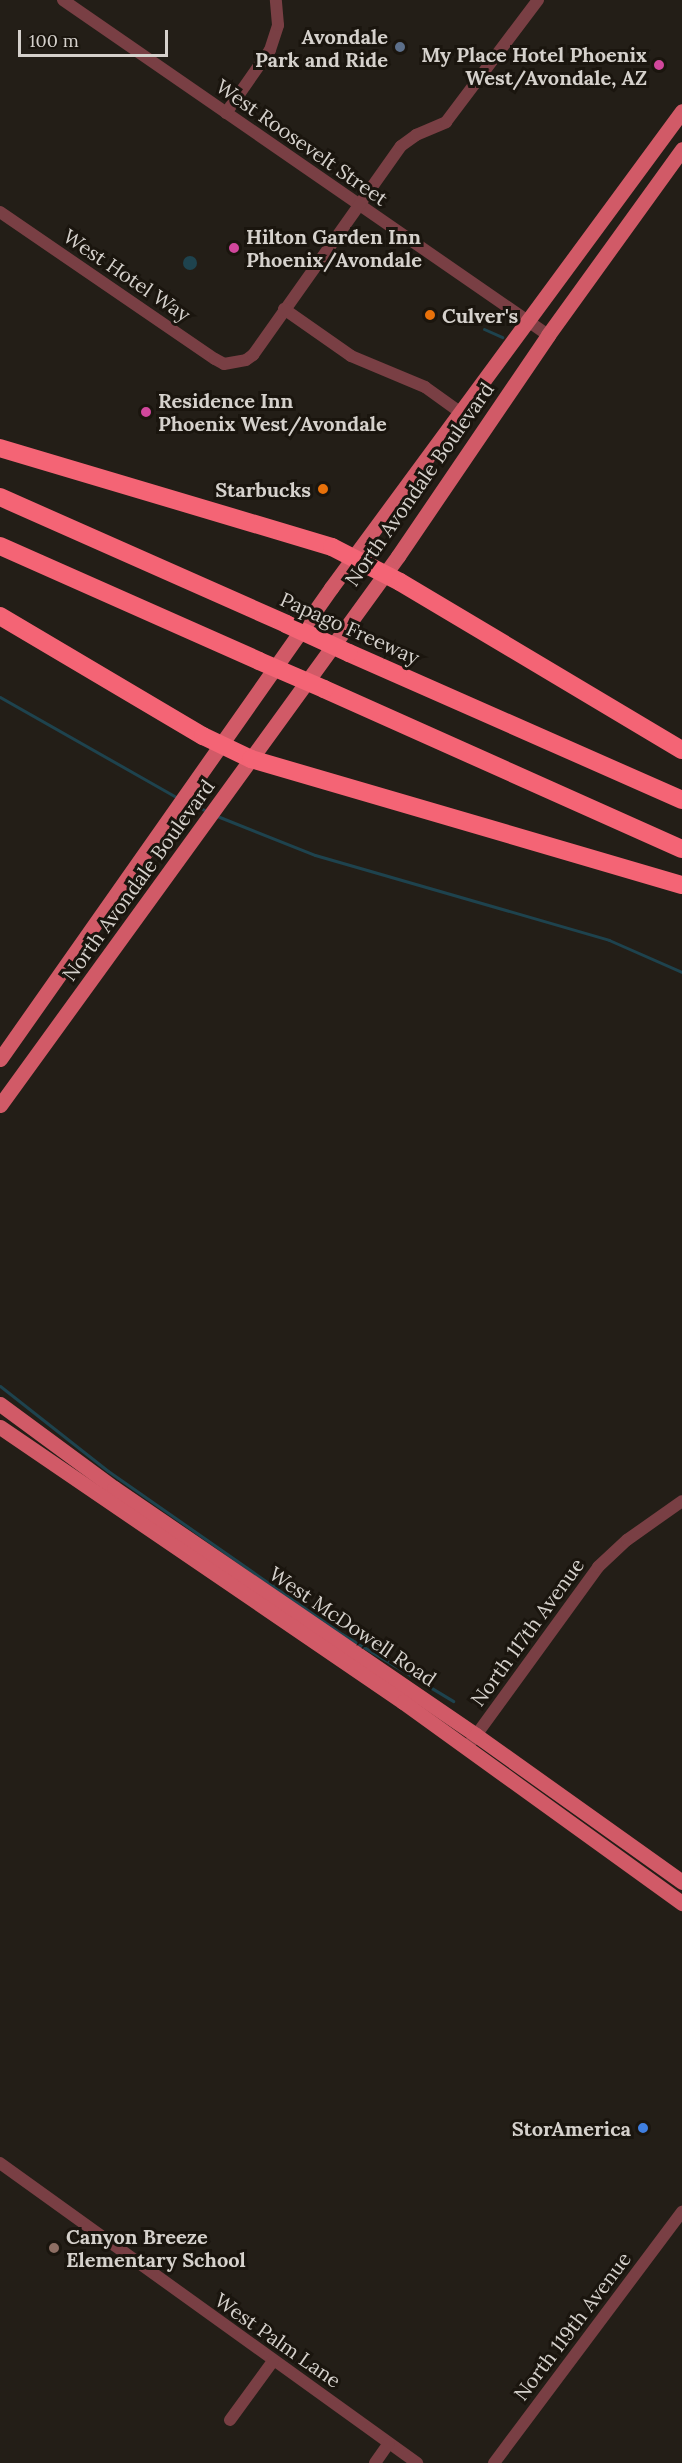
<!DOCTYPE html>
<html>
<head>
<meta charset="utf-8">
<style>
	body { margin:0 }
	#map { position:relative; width:682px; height:2463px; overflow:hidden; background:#231e17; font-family:Lora,serif }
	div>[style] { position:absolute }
	.water>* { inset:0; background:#1e434e }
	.round { border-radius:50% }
	.stream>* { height:3px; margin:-1.5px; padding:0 1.5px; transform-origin:1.5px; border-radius:1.5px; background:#1e434e }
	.minor>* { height:12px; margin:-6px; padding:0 6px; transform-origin:6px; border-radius:6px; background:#793f44 }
	.major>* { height:15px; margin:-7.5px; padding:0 7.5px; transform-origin:7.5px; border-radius:7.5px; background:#d15a67 }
	.highway>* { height:18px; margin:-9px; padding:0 9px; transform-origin:9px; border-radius:9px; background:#f46475 }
	.highway-bridge>* { height:18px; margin:-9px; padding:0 9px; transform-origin:9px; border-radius:9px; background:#f46475 }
	.dots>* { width:16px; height:16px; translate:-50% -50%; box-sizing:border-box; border:3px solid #1a150e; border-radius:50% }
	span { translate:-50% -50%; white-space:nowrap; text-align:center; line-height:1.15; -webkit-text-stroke:6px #1a150e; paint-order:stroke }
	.poi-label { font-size:20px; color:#d5d1cc; font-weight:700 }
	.right { translate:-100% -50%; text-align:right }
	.left { translate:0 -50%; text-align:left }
	.street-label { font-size:20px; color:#d5d1cc }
	.scale { position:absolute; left:18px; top:30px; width:150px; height:27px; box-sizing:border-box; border:3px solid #d5d1cc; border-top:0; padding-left:8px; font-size:18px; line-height:21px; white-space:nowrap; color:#d5d1cc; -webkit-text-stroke:4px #1a150e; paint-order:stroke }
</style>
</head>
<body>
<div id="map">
	<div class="water">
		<div class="round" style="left:183px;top:256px;width:14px;height:14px"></div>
	</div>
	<div class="stream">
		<div style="left:484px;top:329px;width:20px;rotate:24deg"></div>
		<div style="left:0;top:697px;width:205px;rotate:29.6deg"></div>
		<div style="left:187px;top:802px;width:23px;rotate:25deg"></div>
		<div style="left:217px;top:816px;width:105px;rotate:21.7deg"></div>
		<div style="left:315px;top:855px;width:306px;rotate:16.1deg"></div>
		<div style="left:609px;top:940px;width:80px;rotate:23.7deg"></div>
		<div style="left:0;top:1386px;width:137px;rotate:38.2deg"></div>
		<div style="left:108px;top:1471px;width:285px;rotate:34.9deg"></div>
		<div style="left:342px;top:1634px;width:130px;rotate:31.1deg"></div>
	</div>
	<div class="minor">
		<div style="left:63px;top:0;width:589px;rotate:34.63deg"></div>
		<div style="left:226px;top:113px;width:77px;rotate:-55.1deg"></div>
		<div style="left:270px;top:50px;width:26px;rotate:-72deg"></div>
		<div style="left:278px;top:25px;width:25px;rotate:-95deg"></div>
		<div style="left:0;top:212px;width:260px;rotate:34.4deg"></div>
		<div style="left:215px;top:359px;width:10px;rotate:29deg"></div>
		<div style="left:224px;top:364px;width:22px;rotate:-10deg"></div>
		<div style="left:246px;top:360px;width:9px;rotate:-36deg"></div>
		<div style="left:253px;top:355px;width:256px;rotate:-54.7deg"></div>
		<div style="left:401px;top:146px;width:19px;rotate:-36deg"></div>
		<div style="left:416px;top:135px;width:33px;rotate:-23deg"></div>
		<div style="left:446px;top:122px;width:153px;rotate:-53deg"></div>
		<div style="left:284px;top:309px;width:82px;rotate:35deg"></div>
		<div style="left:351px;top:356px;width:80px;rotate:22.7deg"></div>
		<div style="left:425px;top:387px;width:44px;rotate:35.8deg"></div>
		<div style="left:466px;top:1749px;width:225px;rotate:-54deg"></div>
		<div style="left:598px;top:1567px;width:40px;rotate:-43deg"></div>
		<div style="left:627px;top:1540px;width:67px;rotate:-35.3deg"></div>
		<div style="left:0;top:2163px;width:514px;rotate:35.73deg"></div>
		<div style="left:230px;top:2420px;width:73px;rotate:-53.9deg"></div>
		<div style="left:375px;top:2463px;width:24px;rotate:-55deg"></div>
		<div style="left:494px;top:2463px;width:314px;rotate:-53.2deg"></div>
	</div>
	<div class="major">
		<div style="left:0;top:1059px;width:576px;rotate:-54.9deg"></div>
		<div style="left:331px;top:588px;width:592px;rotate:-53.65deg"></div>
		<div style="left:0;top:1105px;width:678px;rotate:-54.06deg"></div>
		<div style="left:398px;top:556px;width:267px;rotate:-55.8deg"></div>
		<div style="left:548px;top:335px;width:229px;rotate:-54.2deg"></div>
		<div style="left:0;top:1404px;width:142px;rotate:36.4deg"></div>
		<div style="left:114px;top:1488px;width:438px;rotate:34.3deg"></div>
		<div style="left:476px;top:1735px;width:253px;rotate:35.5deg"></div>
		<div style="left:0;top:1427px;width:488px;rotate:34.3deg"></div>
		<div style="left:403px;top:1702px;width:344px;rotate:35.8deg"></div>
	</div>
	<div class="highway">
		<div style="left:0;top:448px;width:346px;rotate:16.6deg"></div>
		<div style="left:332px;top:547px;width:76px;rotate:27.2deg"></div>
		<div style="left:400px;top:582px;width:328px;rotate:30.8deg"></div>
		<div style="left:0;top:497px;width:313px;rotate:23.9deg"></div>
		<div style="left:0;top:546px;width:283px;rotate:23.9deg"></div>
		<div style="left:0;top:616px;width:236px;rotate:30.6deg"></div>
		<div style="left:203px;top:736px;width:53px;rotate:25.6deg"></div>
		<div style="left:251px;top:759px;width:449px;rotate:16.3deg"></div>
		<div style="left:349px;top:653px;width:364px;rotate:23.8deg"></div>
		<div style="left:324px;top:689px;width:392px;rotate:24.1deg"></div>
	</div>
	<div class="highway-bridge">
		<div style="left:286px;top:624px;width:69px;rotate:24.7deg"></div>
		<div style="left:259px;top:661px;width:71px;rotate:23.3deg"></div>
	</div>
	<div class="dots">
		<div style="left:400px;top:47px;background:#5c6f8a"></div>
		<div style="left:659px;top:65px;background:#d1479c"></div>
		<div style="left:234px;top:248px;background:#d1479c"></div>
		<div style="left:430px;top:315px;background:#e8710a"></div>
		<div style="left:146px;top:412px;background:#d1479c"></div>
		<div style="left:323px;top:489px;background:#e8710a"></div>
		<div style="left:643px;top:2128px;background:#3f7fe0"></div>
		<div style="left:54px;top:2248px;background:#8d6e63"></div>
	</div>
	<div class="poi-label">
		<span class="right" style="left:388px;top:48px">Avondale<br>Park and Ride</span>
		<span class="right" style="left:647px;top:66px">My Place Hotel Phoenix<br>West/Avondale, AZ</span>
		<span class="left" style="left:246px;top:248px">Hilton Garden Inn<br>Phoenix/Avondale</span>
		<span class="left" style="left:442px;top:315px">Culver's</span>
		<span class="left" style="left:158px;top:412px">Residence Inn<br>Phoenix West/Avondale</span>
		<span class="right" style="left:311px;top:489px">Starbucks</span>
		<span class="right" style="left:631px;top:2128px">StorAmerica</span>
		<span class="left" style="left:66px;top:2248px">Canyon Breeze<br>Elementary School</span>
	</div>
	<div class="street-label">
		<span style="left:302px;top:142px;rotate:35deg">West Roosevelt Street</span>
		<span style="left:127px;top:275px;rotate:34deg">West Hotel Way</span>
		<span style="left:419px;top:484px;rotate:-55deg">North Avondale Boulevard</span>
		<span style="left:350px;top:628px;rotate:24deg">Papago Freeway</span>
		<span style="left:138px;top:880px;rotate:-54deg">North Avondale Boulevard</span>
		<span style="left:353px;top:1626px;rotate:34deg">West McDowell Road</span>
		<span style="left:527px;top:1632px;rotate:-54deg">North 117th Avenue</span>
		<span style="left:572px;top:2326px;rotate:-53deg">North 119th Avenue</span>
		<span style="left:278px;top:2340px;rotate:35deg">West Palm Lane</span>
	</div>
	<div class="scale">100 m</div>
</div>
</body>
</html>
